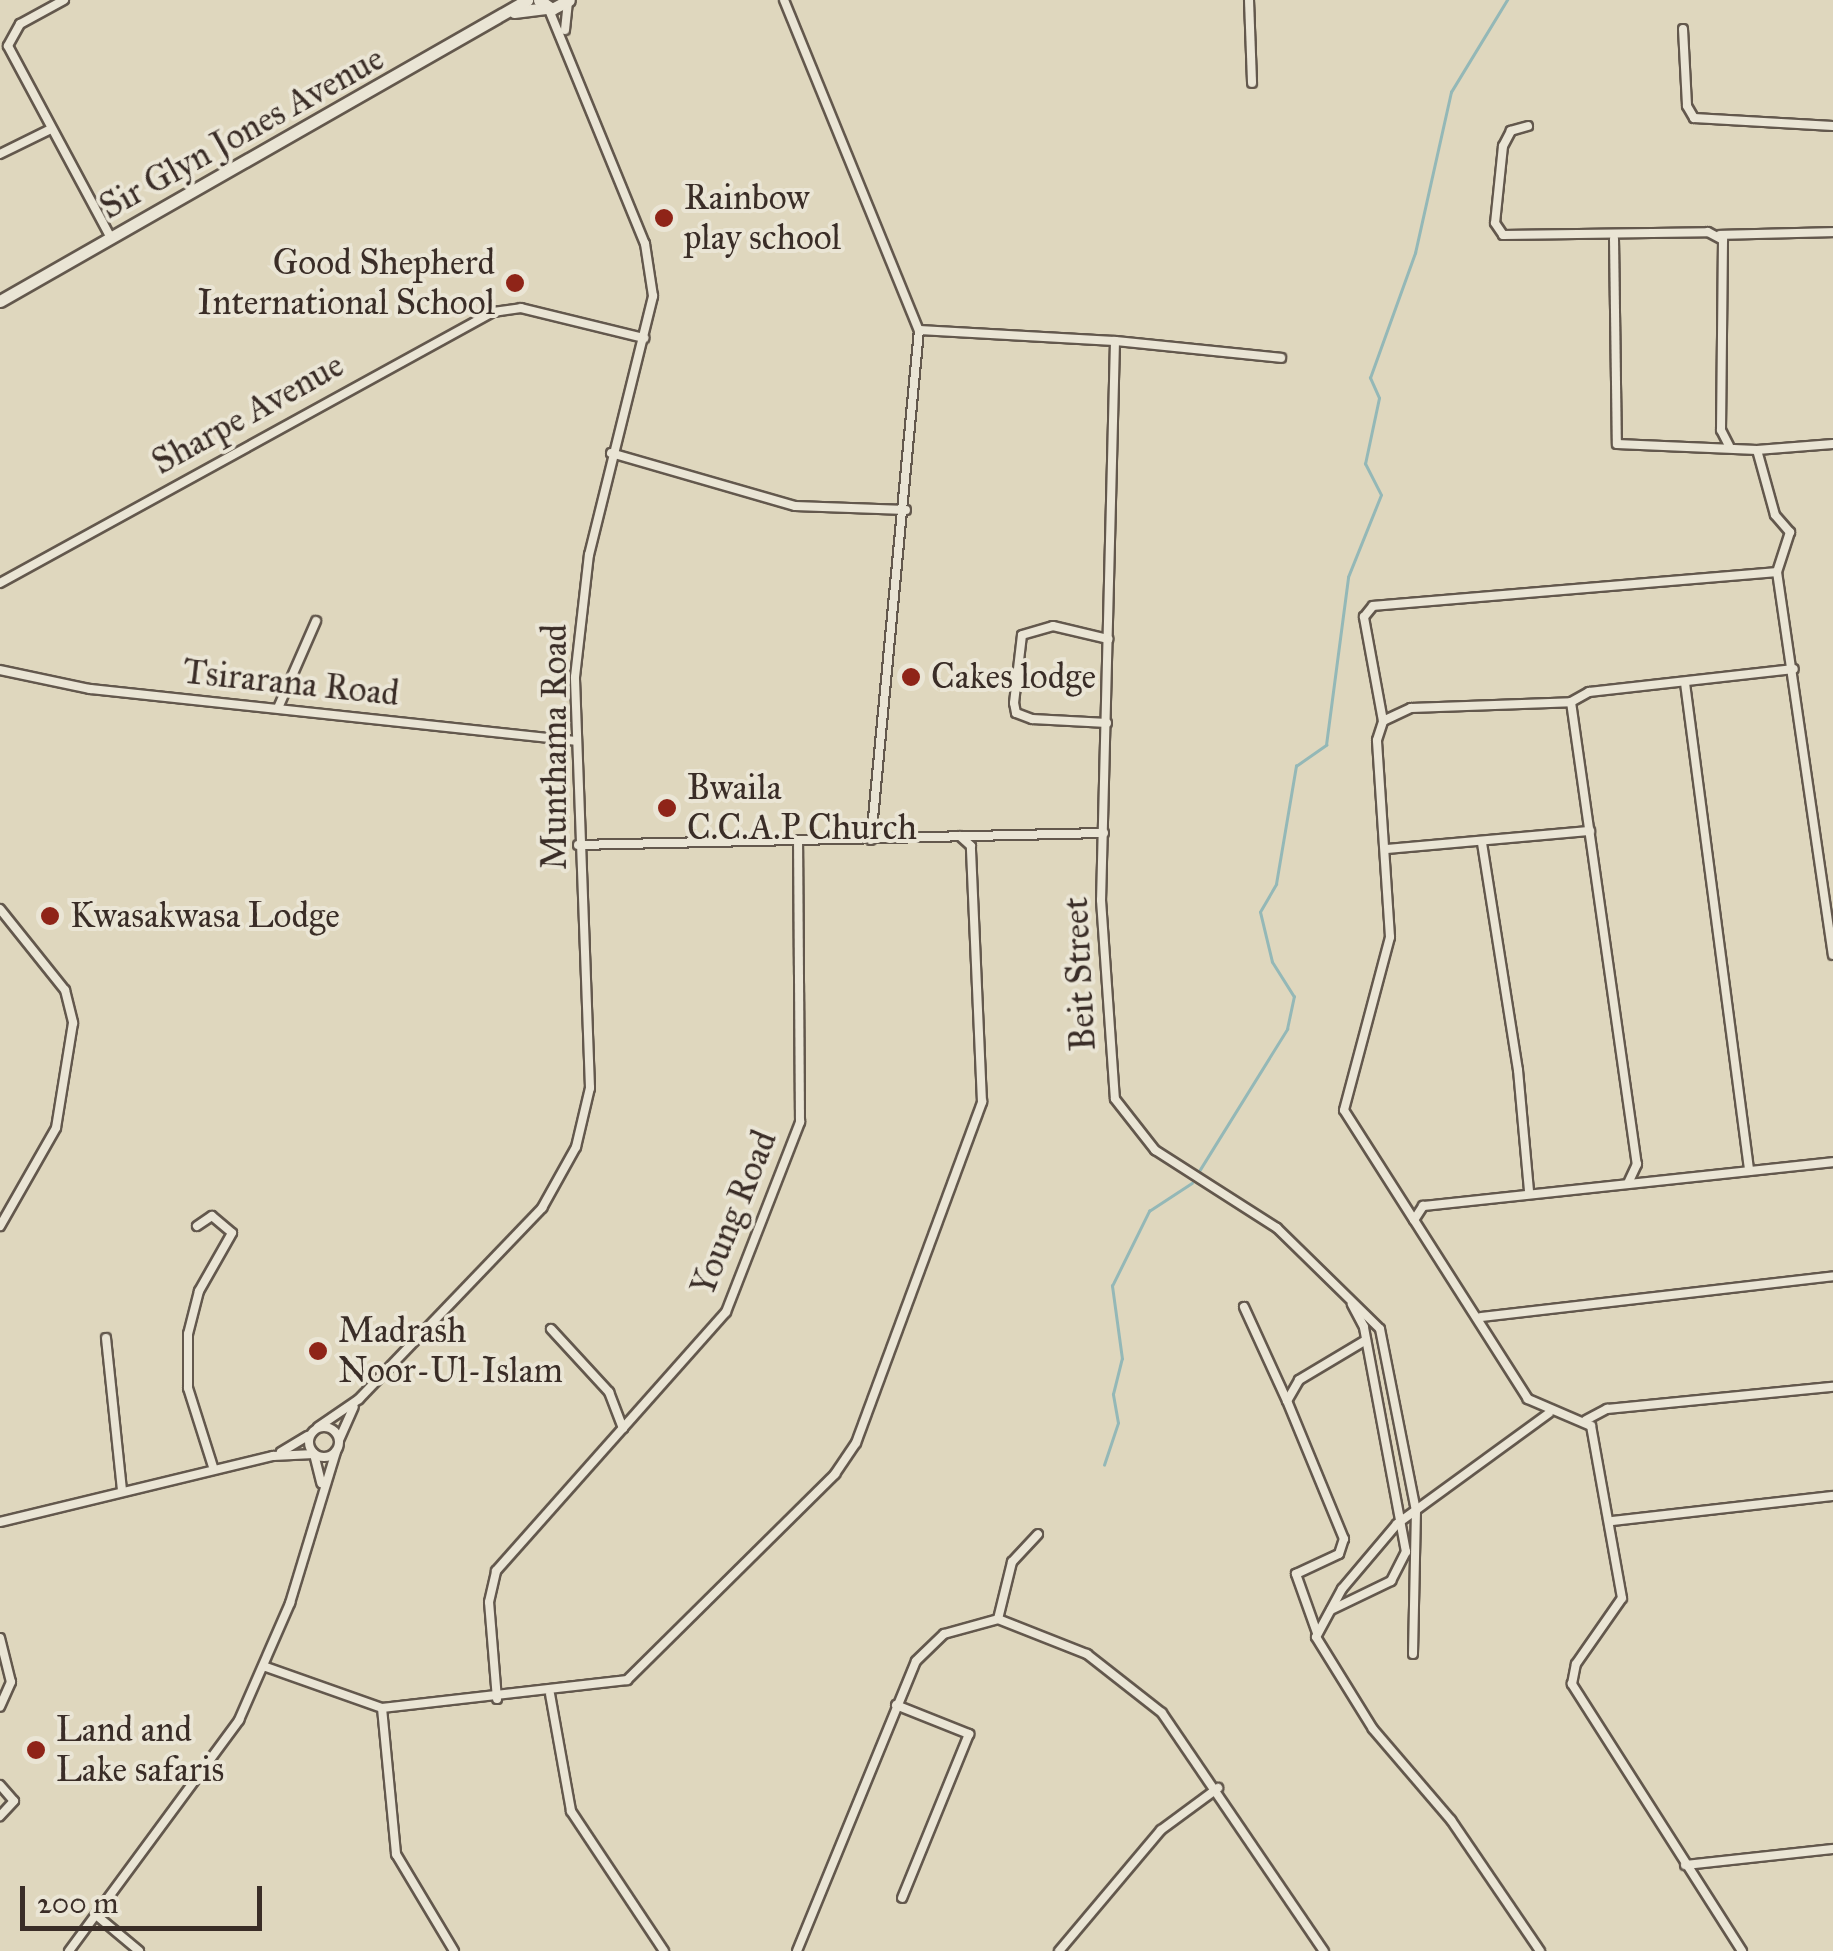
<!DOCTYPE html>
<html>
<head>
<meta charset="utf-8">
<style>
	body { margin:0 }
	#map { position:relative; width:1833px; height:1951px; overflow:hidden; background:#dfd7be; font-family:"IM FELL Great Primer",serif }
	div>[style] { position:absolute }
	.stream>* { height:2.5px; margin:-1.25px; padding:0 1.25px; transform-origin:1.25px; border-radius:1.25px; background:#94b8b7 }
	.roads { filter:drop-shadow(2px 0 #63584d) drop-shadow(-2px 0 #63584d) drop-shadow(0 2px #63584d) drop-shadow(0 -2px #63584d) }
	.minor>* { height:8px; margin:-4px; padding:0 4px; transform-origin:4px; border-radius:4px; background:#eae5d5 }
	.minor>.ring { margin:-4px; padding:0; box-sizing:content-box; background:none; border:8px solid #eae5d5; border-radius:50% }
	.secondary>* { height:11px; margin:-5.5px; padding:0 5.5px; transform-origin:5.5px; border-radius:5.5px; background:#eae5d5 }
	.dots>* { width:28px; height:28px; translate:-50% -50%; box-sizing:border-box; border:5px solid #eae5d5; border-radius:50% }
	span { translate:-50% -50%; white-space:nowrap; text-align:center; line-height:1.15; -webkit-text-stroke:8px #eae5d5; paint-order:stroke }
	.street-label { font-size:35px; color:#3a2d27 }
	.poi-label { font-size:35px; color:#3a2d27 }
	.left { translate:0 -50%; text-align:left }
	.right { translate:-100% -50%; text-align:right }
	.scale { position:absolute; left:20px; top:1886px; width:242px; height:45px; box-sizing:border-box; border:5px solid #3a2d27; border-top:0; padding-left:12px; font-size:30px; line-height:35px; white-space:nowrap; color:#3a2d27; -webkit-text-stroke:8px #eae5d5; paint-order:stroke }
</style>
</head>
<body>
<div id="map">
	<div class="stream">
		<div style="left:1196px;top:1176px;width:173px;rotate:-58.2deg"></div>
		<div style="left:1287px;top:1029px;width:33px;rotate:-78deg"></div>
		<div style="left:1294px;top:997px;width:41px;rotate:-122.2deg"></div>
		<div style="left:1272px;top:962px;width:51px;rotate:-103.5deg"></div>
		<div style="left:1260px;top:912px;width:32px;rotate:-60deg"></div>
		<div style="left:1276px;top:884px;width:120px;rotate:-80.4deg"></div>
		<div style="left:1296px;top:766px;width:37px;rotate:-35deg"></div>
		<div style="left:1326px;top:745px;width:169px;rotate:-82.5deg"></div>
		<div style="left:1348px;top:577px;width:88px;rotate:-68.1deg"></div>
		<div style="left:1381px;top:495px;width:35px;rotate:-117deg"></div>
		<div style="left:1365px;top:464px;width:67px;rotate:-78deg"></div>
		<div style="left:1379px;top:398px;width:22px;rotate:-114deg"></div>
		<div style="left:1370px;top:378px;width:133px;rotate:-70.2deg"></div>
		<div style="left:1415px;top:253px;width:165px;rotate:-77.4deg"></div>
		<div style="left:1451px;top:92px;width:108px;rotate:-58.7deg"></div>
		<div style="left:1104px;top:1465px;width:44px;rotate:-71.6deg"></div>
		<div style="left:1118px;top:1423px;width:29px;rotate:-100deg"></div>
		<div style="left:1113px;top:1394px;width:36px;rotate:-76deg"></div>
		<div style="left:1122px;top:1359px;width:74px;rotate:-97.8deg"></div>
		<div style="left:1112px;top:1286px;width:84px;rotate:-63.7deg"></div>
		<div style="left:1149px;top:1211px;width:51px;rotate:-33.1deg"></div>
	</div>
	<div class="roads">
		<div class="minor">
			<div style="left:64px;top:0;width:50px;rotate:151.4deg"></div>
			<div style="left:20px;top:24px;width:25px;rotate:119deg"></div>
			<div style="left:8px;top:46px;width:218px;rotate:61.8deg"></div>
			<div style="left:784px;top:0;width:357px;rotate:67.8deg"></div>
			<div style="left:919px;top:330px;width:512px;rotate:95.38deg"></div>
			<div style="left:1249px;top:0;width:83px;rotate:87.9deg"></div>
			<div style="left:1683px;top:29px;width:77px;rotate:87deg"></div>
			<div style="left:1687px;top:106px;width:14px;rotate:60deg"></div>
			<div style="left:1694px;top:118px;width:139px;rotate:3.3deg"></div>
			<div style="left:565px;top:30px;width:28px;rotate:-84deg"></div>
			<div style="left:1528px;top:126px;width:18px;rotate:164deg"></div>
			<div style="left:1511px;top:131px;width:17px;rotate:118deg"></div>
			<div style="left:1503px;top:146px;width:77px;rotate:95.9deg"></div>
			<div style="left:1495px;top:223px;width:14px;rotate:56deg"></div>
			<div style="left:1503px;top:235px;width:205px;rotate:-0.8deg"></div>
			<div style="left:1708px;top:232px;width:17px;rotate:28deg"></div>
			<div style="left:1723px;top:240px;width:190px;rotate:90.6deg"></div>
			<div style="left:1721px;top:430px;width:18px;rotate:63deg"></div>
			<div style="left:0;top:154px;width:57px;rotate:-26.1deg"></div>
			<div style="left:1720px;top:235px;width:113px;rotate:-1.5deg"></div>
			<div style="left:1614px;top:239px;width:205px;rotate:89.2deg"></div>
			<div style="left:1617px;top:444px;width:140px;rotate:2.5deg"></div>
			<div style="left:1757px;top:450px;width:67px;rotate:74.5deg"></div>
			<div style="left:1775px;top:515px;width:23px;rotate:49deg"></div>
			<div style="left:1790px;top:532px;width:42px;rotate:108deg"></div>
			<div style="left:1777px;top:572px;width:387px;rotate:81.7deg"></div>
			<div style="left:919px;top:330px;width:196px;rotate:3.2deg"></div>
			<div style="left:1115px;top:341px;width:559px;rotate:91.43deg"></div>
			<div style="left:1101px;top:900px;width:199px;rotate:86deg"></div>
			<div style="left:1115px;top:1099px;width:65px;rotate:51.9deg"></div>
			<div style="left:1155px;top:1150px;width:145px;rotate:32.6deg"></div>
			<div style="left:1277px;top:1228px;width:144px;rotate:44.4deg"></div>
			<div style="left:1380px;top:1329px;width:185px;rotate:78.8deg"></div>
			<div style="left:1416px;top:1510px;width:144px;rotate:91.2deg"></div>
			<div style="left:1115px;top:341px;width:167px;rotate:5.8deg"></div>
			<div style="left:1757px;top:450px;width:76px;rotate:-4.5deg"></div>
			<div style="left:611px;top:453px;width:191px;rotate:16.1deg"></div>
			<div style="left:795px;top:506px;width:111px;rotate:2.1deg"></div>
			<div style="left:0;top:583px;width:563px;rotate:-28.8deg"></div>
			<div style="left:493px;top:312px;width:28px;rotate:-8deg"></div>
			<div style="left:521px;top:308px;width:127px;rotate:13.7deg"></div>
			<div style="left:0;top:670px;width:92px;rotate:11.9deg"></div>
			<div style="left:90px;top:689px;width:489px;rotate:6.1deg"></div>
			<div style="left:1685px;top:683px;width:492px;rotate:82.5deg"></div>
			<div style="left:1571px;top:702px;width:467px;rotate:81.9deg"></div>
			<div style="left:1637px;top:1164px;width:21px;rotate:115deg"></div>
			<div style="left:278px;top:708px;width:95px;rotate:-66.4deg"></div>
			<div style="left:1383px;top:721px;width:106px;rotate:-100.4deg"></div>
			<div style="left:1364px;top:617px;width:14px;rotate:-51deg"></div>
			<div style="left:1373px;top:606px;width:405px;rotate:-4.8deg"></div>
			<div style="left:1107px;top:723px;width:75px;rotate:-176.9deg"></div>
			<div style="left:1032px;top:719px;width:17px;rotate:-159deg"></div>
			<div style="left:1016px;top:713px;width:10px;rotate:-101deg"></div>
			<div style="left:1014px;top:703px;width:68px;rotate:-83.3deg"></div>
			<div style="left:1022px;top:635px;width:32px;rotate:-16deg"></div>
			<div style="left:1053px;top:626px;width:57px;rotate:13.3deg"></div>
			<div style="left:1482px;top:843px;width:230px;rotate:81deg"></div>
			<div style="left:1518px;top:1070px;width:122px;rotate:84.8deg"></div>
			<div style="left:578px;top:845px;width:526px;rotate:-1.31deg"></div>
			<div style="left:1388px;top:849px;width:203px;rotate:-5.1deg"></div>
			<div style="left:0;top:909px;width:104px;rotate:51.3deg"></div>
			<div style="left:65px;top:990px;width:34px;rotate:76deg"></div>
			<div style="left:73px;top:1023px;width:106px;rotate:99.2deg"></div>
			<div style="left:56px;top:1128px;width:113px;rotate:119.7deg"></div>
			<div style="left:1414px;top:1220px;width:130px;rotate:-122.5deg"></div>
			<div style="left:1344px;top:1110px;width:179px;rotate:-75.1deg"></div>
			<div style="left:1390px;top:937px;width:197px;rotate:-93.8deg"></div>
			<div style="left:1377px;top:740px;width:20px;rotate:-72deg"></div>
			<div style="left:1383px;top:721px;width:31px;rotate:-25deg"></div>
			<div style="left:1411px;top:708px;width:160px;rotate:-2.1deg"></div>
			<div style="left:1571px;top:702px;width:21px;rotate:-29deg"></div>
			<div style="left:1589px;top:692px;width:206px;rotate:-6.4deg"></div>
			<div style="left:197px;top:1226px;width:18px;rotate:-34deg"></div>
			<div style="left:212px;top:1216px;width:26px;rotate:40deg"></div>
			<div style="left:232px;top:1233px;width:67px;rotate:119.6deg"></div>
			<div style="left:199px;top:1291px;width:44px;rotate:104.3deg"></div>
			<div style="left:188px;top:1334px;width:54px;rotate:90deg"></div>
			<div style="left:188px;top:1388px;width:83px;rotate:72.4deg"></div>
			<div style="left:1244px;top:1307px;width:103px;rotate:65.4deg"></div>
			<div style="left:1481px;top:1317px;width:354px;rotate:-6.6deg"></div>
			<div style="left:551px;top:1329px;width:86px;rotate:47.4deg"></div>
			<div style="left:609px;top:1392px;width:39px;rotate:69deg"></div>
			<div style="left:106px;top:1338px;width:154px;rotate:84deg"></div>
			<div style="left:1586px;top:1420px;width:24px;rotate:-28deg"></div>
			<div style="left:1607px;top:1409px;width:227px;rotate:-5.6deg"></div>
			<div class="ring" style="left:309px;top:1427px;width:22px;height:22px"></div>
			<div style="left:318px;top:1427px;width:50px;rotate:-34.3deg"></div>
			<div style="left:359px;top:1399px;width:265px;rotate:-46.2deg"></div>
			<div style="left:542px;top:1208px;width:70px;rotate:-60.9deg"></div>
			<div style="left:576px;top:1147px;width:61px;rotate:-76.7deg"></div>
			<div style="left:590px;top:1088px;width:411px;rotate:-92.1deg"></div>
			<div style="left:575px;top:677px;width:123px;rotate:-83.5deg"></div>
			<div style="left:589px;top:555px;width:267px;rotate:-76.1deg"></div>
			<div style="left:653px;top:296px;width:53px;rotate:-98.7deg"></div>
			<div style="left:645px;top:244px;width:255px;rotate:-112.3deg"></div>
			<div style="left:339px;top:1440px;width:36px;rotate:-66deg"></div>
			<div style="left:281px;top:1452px;width:31px;rotate:-31deg"></div>
			<div style="left:1612px;top:1521px;width:222px;rotate:-6.5deg"></div>
			<div style="left:0;top:1522px;width:281px;rotate:-13.6deg"></div>
			<div style="left:273px;top:1456px;width:41px;rotate:-2.8deg"></div>
			<div style="left:314px;top:1454px;width:30px;rotate:76deg"></div>
			<div style="left:1331px;top:1610px;width:67px;rotate:-25.8deg"></div>
			<div style="left:1391px;top:1581px;width:33px;rotate:-63deg"></div>
			<div style="left:1406px;top:1552px;width:229px;rotate:-100.6deg"></div>
			<div style="left:1364px;top:1327px;width:26px;rotate:-118deg"></div>
			<div style="left:998px;top:1619px;width:59px;rotate:-76.2deg"></div>
			<div style="left:1012px;top:1562px;width:38px;rotate:-47deg"></div>
			<div style="left:1317px;top:1633px;width:63px;rotate:-109.6deg"></div>
			<div style="left:1296px;top:1574px;width:47px;rotate:-24.9deg"></div>
			<div style="left:1339px;top:1554px;width:16px;rotate:-72deg"></div>
			<div style="left:1344px;top:1539px;width:149px;rotate:-112.4deg"></div>
			<div style="left:1287px;top:1401px;width:24px;rotate:-60deg"></div>
			<div style="left:1299px;top:1380px;width:78px;rotate:-30.8deg"></div>
			<div style="left:0;top:1638px;width:45px;rotate:76deg"></div>
			<div style="left:11px;top:1682px;width:27px;rotate:114deg"></div>
			<div style="left:266px;top:1667px;width:123px;rotate:19.5deg"></div>
			<div style="left:382px;top:1708px;width:247px;rotate:-6.5deg"></div>
			<div style="left:627px;top:1680px;width:293px;rotate:-44.7deg"></div>
			<div style="left:835px;top:1474px;width:37px;rotate:-56deg"></div>
			<div style="left:856px;top:1443px;width:364px;rotate:-69.7deg"></div>
			<div style="left:982px;top:1102px;width:256px;rotate:-92.5deg"></div>
			<div style="left:971px;top:846px;width:15px;rotate:-138deg"></div>
			<div style="left:550px;top:1694px;width:119px;rotate:79.8deg"></div>
			<div style="left:571px;top:1811px;width:168px;rotate:56.4deg"></div>
			<div style="left:497px;top:1699px;width:97px;rotate:-94.7deg"></div>
			<div style="left:489px;top:1602px;width:32px;rotate:-77deg"></div>
			<div style="left:496px;top:1571px;width:346px;rotate:-48.4deg"></div>
			<div style="left:726px;top:1312px;width:204px;rotate:-68.7deg"></div>
			<div style="left:800px;top:1122px;width:281px;rotate:-90.4deg"></div>
			<div style="left:896px;top:1705px;width:79px;rotate:21.7deg"></div>
			<div style="left:969px;top:1734px;width:177px;rotate:112.2deg"></div>
			<div style="left:382px;top:1708px;width:147px;rotate:84.5deg"></div>
			<div style="left:396px;top:1854px;width:113px;rotate:59.1deg"></div>
			<div style="left:0;top:1785px;width:21px;rotate:49deg"></div>
			<div style="left:14px;top:1801px;width:21px;rotate:133deg"></div>
			<div style="left:1685px;top:1865px;width:149px;rotate:-6.2deg"></div>
			<div style="left:96px;top:1915px;width:56px;rotate:39.9deg"></div>
			<div style="left:69px;top:1951px;width:287px;rotate:-53.6deg"></div>
			<div style="left:239px;top:1720px;width:128px;rotate:-66.4deg"></div>
			<div style="left:290px;top:1603px;width:158px;rotate:-73.1deg"></div>
			<div style="left:797px;top:1951px;width:313px;rotate:-67.7deg"></div>
			<div style="left:916px;top:1661px;width:39px;rotate:-44deg"></div>
			<div style="left:944px;top:1634px;width:56px;rotate:-15.5deg"></div>
			<div style="left:998px;top:1619px;width:96px;rotate:21.5deg"></div>
			<div style="left:1087px;top:1654px;width:95px;rotate:38.2deg"></div>
			<div style="left:1162px;top:1713px;width:288px;rotate:55.8deg"></div>
			<div style="left:1059px;top:1951px;width:158px;rotate:-49.9deg"></div>
			<div style="left:1161px;top:1830px;width:71px;rotate:-36.4deg"></div>
			<div style="left:1540px;top:1951px;width:158px;rotate:-124.2deg"></div>
			<div style="left:1451px;top:1820px;width:120px;rotate:-130.6deg"></div>
			<div style="left:1373px;top:1729px;width:108px;rotate:-121.8deg"></div>
			<div style="left:1316px;top:1637px;width:55px;rotate:-61.6deg"></div>
			<div style="left:1342px;top:1589px;width:85px;rotate:-49.8deg"></div>
			<div style="left:1397px;top:1524px;width:188px;rotate:-36.1deg"></div>
			<div style="left:1742px;top:1951px;width:317px;rotate:-122.5deg"></div>
			<div style="left:1572px;top:1684px;width:20px;rotate:-79deg"></div>
			<div style="left:1576px;top:1664px;width:80px;rotate:-55.1deg"></div>
			<div style="left:1622px;top:1598px;width:175px;rotate:-100.2deg"></div>
			<div style="left:1591px;top:1426px;width:69px;rotate:-156.8deg"></div>
			<div style="left:1528px;top:1399px;width:212px;rotate:-122.5deg"></div>
			<div style="left:1414px;top:1220px;width:17px;rotate:-57deg"></div>
			<div style="left:1423px;top:1206px;width:412px;rotate:-6.1deg"></div>
		</div>
		<div class="secondary">
			<div style="left:539px;top:0;width:16px;rotate:35deg"></div>
			<div style="left:552px;top:9px;width:19px;rotate:-28deg"></div>
			<div style="left:514px;top:12px;width:34px;rotate:-7deg"></div>
			<div style="left:0;top:301px;width:607px;rotate:-29.73deg"></div>
		</div>
	</div>
	<div class="dots">
		<div style="left:664px;top:218px;background:#8f2418"></div>
		<div style="left:515px;top:283px;background:#8f2418"></div>
		<div style="left:911px;top:677px;background:#8f2418"></div>
		<div style="left:667px;top:808px;background:#8f2418"></div>
		<div style="left:50px;top:916px;background:#8f2418"></div>
		<div style="left:318px;top:1351px;background:#8f2418"></div>
		<div style="left:36px;top:1750px;background:#8f2418"></div>
	</div>
	<div class="street-label">
		<span style="left:242px;top:133px;rotate:-29deg">Sir Glyn Jones Avenue</span>
		<span style="left:248px;top:414px;rotate:-29deg">Sharpe Avenue</span>
		<span style="left:291px;top:683px;rotate:6deg">Tsirarana Road</span>
		<span style="left:555px;top:747px;rotate:-90deg">Munthama Road</span>
		<span style="left:1080px;top:974px;rotate:-93deg">Beit Street</span>
		<span style="left:734px;top:1213px;rotate:-68deg">Young Road</span>
	</div>
	<div class="poi-label">
		<span class="left" style="left:684px;top:218px">Rainbow<br>play school</span>
		<span class="right" style="left:495px;top:283px">Good Shepherd<br>International School</span>
		<span class="left" style="left:931px;top:677px">Cakes lodge</span>
		<span class="left" style="left:687px;top:808px">Bwaila<br>C.C.A.P Church</span>
		<span class="left" style="left:70px;top:916px">Kwasakwasa Lodge</span>
		<span class="left" style="left:338px;top:1351px">Madrash<br>Noor-Ul-Islam</span>
		<span class="left" style="left:56px;top:1750px">Land and<br>Lake safaris</span>
	</div>
	<div class="scale">200 m</div>
</div>
</body>
</html>
